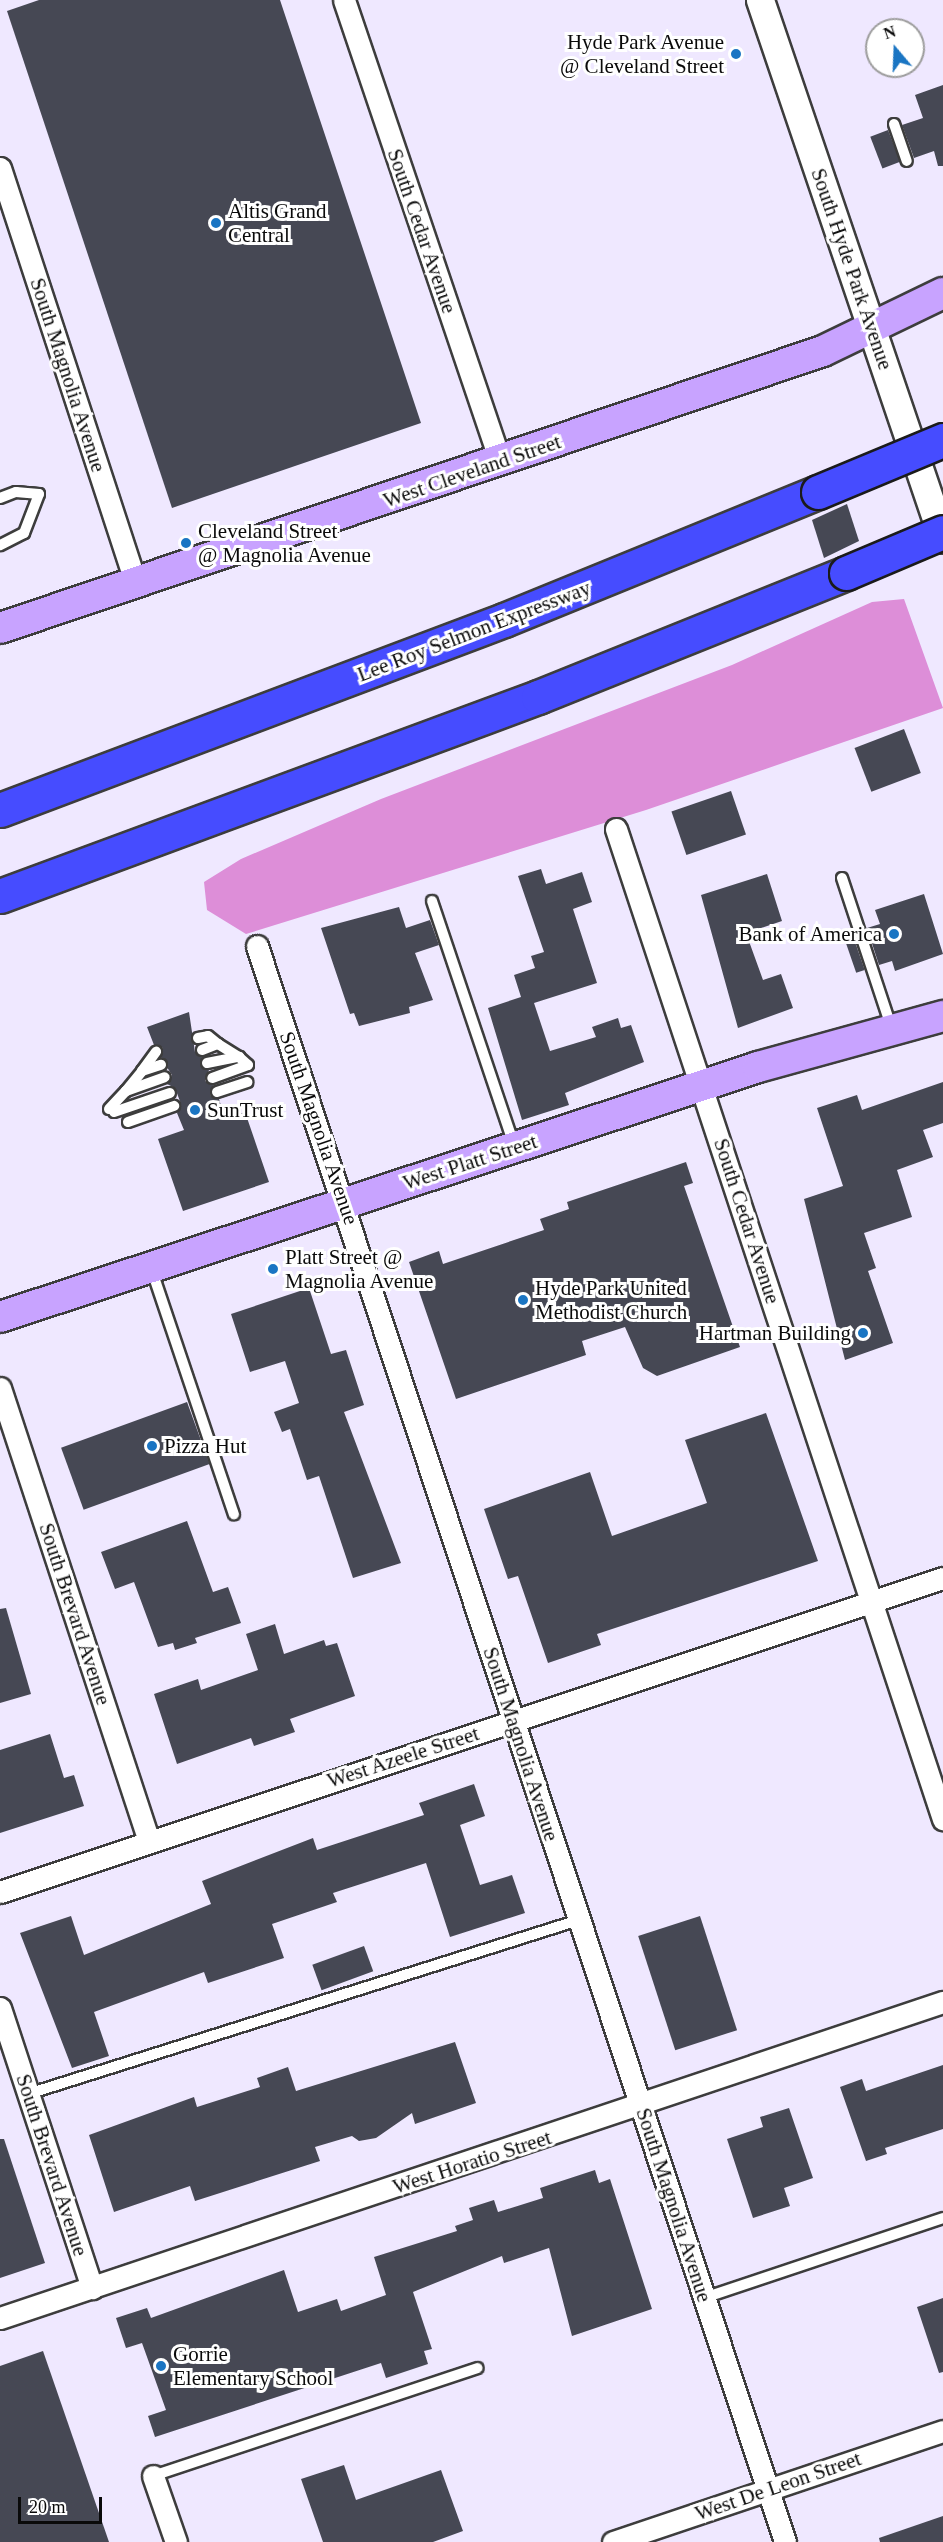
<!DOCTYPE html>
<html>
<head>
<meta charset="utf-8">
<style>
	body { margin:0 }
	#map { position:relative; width:943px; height:2542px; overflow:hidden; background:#efe8ff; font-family:"Times New Roman",serif }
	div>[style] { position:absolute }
	.forest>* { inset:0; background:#dd8ed8 }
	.building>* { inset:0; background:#464854; transform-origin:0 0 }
	.roads { filter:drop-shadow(2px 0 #3d3d3d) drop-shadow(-2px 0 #3d3d3d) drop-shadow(0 2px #3d3d3d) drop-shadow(0 -2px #3d3d3d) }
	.service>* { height:10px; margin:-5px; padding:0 5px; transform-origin:5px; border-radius:5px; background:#fff }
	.minor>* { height:21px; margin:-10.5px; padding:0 10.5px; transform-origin:10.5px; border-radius:10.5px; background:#fff }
	.tertiary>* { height:27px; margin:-13.5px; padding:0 13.5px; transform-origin:13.5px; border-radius:13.5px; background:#fff }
	.secondary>* { height:30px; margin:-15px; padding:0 15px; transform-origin:15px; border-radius:15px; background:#c8a3ff }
	.motorway>* { height:33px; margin:-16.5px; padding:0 16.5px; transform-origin:16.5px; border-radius:16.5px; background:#464cff }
	.bridges { filter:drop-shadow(2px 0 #1b1b1b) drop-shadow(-2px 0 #1b1b1b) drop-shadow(0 2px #1b1b1b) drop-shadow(0 -2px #1b1b1b) }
	.motorway-bridge>* { height:33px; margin:-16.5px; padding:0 16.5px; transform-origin:16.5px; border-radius:16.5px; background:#464cff }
	.dots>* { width:16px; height:16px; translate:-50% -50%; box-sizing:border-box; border:3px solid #fff; border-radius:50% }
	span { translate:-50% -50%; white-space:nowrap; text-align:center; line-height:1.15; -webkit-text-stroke:6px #fff; paint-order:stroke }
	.poi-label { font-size:21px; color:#0a0a0a }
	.right { translate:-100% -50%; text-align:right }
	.left { translate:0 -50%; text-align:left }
	.street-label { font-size:21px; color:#0a0a0a }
	.north { position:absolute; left:865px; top:18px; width:60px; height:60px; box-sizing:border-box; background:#fff; border:2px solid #9d9d9d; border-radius:50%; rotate:341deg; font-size:16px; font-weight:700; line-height:24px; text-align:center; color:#0a0a0a }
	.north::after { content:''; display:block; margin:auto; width:21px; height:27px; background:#1a75c3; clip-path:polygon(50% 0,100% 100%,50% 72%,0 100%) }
	.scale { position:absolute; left:18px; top:2497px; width:84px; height:27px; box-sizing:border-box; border:3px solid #0a0a0a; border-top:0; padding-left:8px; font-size:18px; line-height:21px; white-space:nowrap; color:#0a0a0a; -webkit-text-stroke:4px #fff; paint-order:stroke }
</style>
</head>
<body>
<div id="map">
	<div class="forest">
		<div style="clip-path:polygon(904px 599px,943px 708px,646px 810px,246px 934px,207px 910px,204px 882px,241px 859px,381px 799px,732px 665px,872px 602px)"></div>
	</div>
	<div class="building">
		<div style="clip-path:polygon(39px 0,280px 0,421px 423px,172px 508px,7px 11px)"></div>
		<div style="clip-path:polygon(943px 85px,943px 166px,938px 166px,934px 151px,914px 158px,902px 125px,923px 118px,915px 95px)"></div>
		<div style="left:888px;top:130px;width:34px;height:19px;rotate:69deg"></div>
		<div style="clip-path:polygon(847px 504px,859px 541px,824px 558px,812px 520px)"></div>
		<div style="left:904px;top:729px;width:47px;height:53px;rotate:69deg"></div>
		<div style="left:731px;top:791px;width:46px;height:63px;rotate:71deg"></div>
		<div style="clip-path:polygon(541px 869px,546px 884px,582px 872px,592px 902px,573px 909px,597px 983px,534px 1003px,550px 1051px,596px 1037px,592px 1027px,618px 1018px,621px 1028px,631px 1025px,644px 1062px,565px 1093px,569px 1105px,522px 1120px,488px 1008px,521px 997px,514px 975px,535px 968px,531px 956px,544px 952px,518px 876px)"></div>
		<div style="clip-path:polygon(767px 874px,782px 921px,746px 933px,763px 980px,781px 974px,793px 1008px,738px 1028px,701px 895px)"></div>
		<div style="clip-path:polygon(924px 894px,943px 954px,895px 971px,892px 961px,879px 965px,867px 928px,880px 924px,875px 910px)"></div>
		<div style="clip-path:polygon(399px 907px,406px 928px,430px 920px,439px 945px,415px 953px,433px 1000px,409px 1007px,410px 1013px,359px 1026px,354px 1013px,350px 1014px,321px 928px)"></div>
		<div style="left:852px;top:933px;width:39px;height:9px;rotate:71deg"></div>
		<div style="clip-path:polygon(189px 1012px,195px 1052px,202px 1057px,201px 1067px,209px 1070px,205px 1081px,214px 1085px,210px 1095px,219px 1099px,225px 1119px,245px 1112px,269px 1182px,183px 1211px,158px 1139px,184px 1130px,177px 1113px,181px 1104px,175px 1088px,167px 1084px,172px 1075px,161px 1058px,163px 1048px,154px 1045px,147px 1027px)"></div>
		<div style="clip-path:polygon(943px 1082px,943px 1123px,923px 1130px,933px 1157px,897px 1170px,912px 1217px,864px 1233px,876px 1268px,868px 1271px,893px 1343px,845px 1360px,804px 1199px,843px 1186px,817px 1108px,857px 1095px,862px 1110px)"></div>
		<div style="clip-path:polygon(686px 1162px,693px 1183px,684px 1186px,740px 1347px,657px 1376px,643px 1368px,625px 1327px,582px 1341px,586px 1355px,456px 1399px,409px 1262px,439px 1251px,443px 1264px,544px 1230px,540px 1219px,569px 1209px,567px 1202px)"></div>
		<div style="clip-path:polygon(309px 1288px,331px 1354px,346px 1350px,364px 1405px,344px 1412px,401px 1563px,353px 1578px,319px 1476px,307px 1480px,290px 1429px,282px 1432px,274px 1412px,299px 1403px,285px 1361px,250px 1372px,231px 1314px)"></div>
		<div style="left:187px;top:1402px;width:66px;height:134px;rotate:70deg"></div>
		<div style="clip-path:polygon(766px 1413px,818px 1561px,597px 1634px,601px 1645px,548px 1663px,518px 1576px,508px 1579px,484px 1509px,590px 1472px,612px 1536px,707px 1503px,685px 1440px)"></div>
		<div style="clip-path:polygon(187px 1521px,213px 1592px,228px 1587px,241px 1623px,195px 1638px,197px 1643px,175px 1650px,173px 1643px,158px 1647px,134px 1582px,115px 1589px,101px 1552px)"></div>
		<div style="clip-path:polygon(6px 1608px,31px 1694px,0 1703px,0 1609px)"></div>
		<div style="clip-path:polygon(275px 1624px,284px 1654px,324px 1640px,326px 1646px,337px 1643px,355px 1696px,290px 1719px,295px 1732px,254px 1746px,251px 1738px,177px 1764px,154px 1694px,198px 1679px,201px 1690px,258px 1670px,246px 1634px)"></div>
		<div style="clip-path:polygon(50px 1734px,64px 1778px,74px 1775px,84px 1806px,0 1833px,0 1750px)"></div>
		<div style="clip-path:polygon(474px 1784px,485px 1816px,460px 1825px,480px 1885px,512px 1875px,525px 1913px,450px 1937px,426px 1863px,333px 1893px,337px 1902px,272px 1924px,284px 1958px,208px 1983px,204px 1972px,94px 2012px,109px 2056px,72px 2068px,20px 1933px,71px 1916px,84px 1955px,211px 1904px,202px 1881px,313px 1838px,317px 1850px,424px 1815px,419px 1803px)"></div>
		<div style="left:700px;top:1916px;width:120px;height:65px;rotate:72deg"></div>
		<div style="left:364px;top:1946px;width:27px;height:55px;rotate:70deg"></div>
		<div style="clip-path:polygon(455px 2042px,476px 2103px,415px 2124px,412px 2113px,376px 2138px,359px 2141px,352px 2136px,315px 2147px,320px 2161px,195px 2201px,190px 2186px,114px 2212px,89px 2135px,194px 2097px,197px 2107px,260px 2087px,257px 2078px,288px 2067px,296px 2091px)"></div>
		<div style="clip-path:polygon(943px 2065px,943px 2129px,885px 2148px,887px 2154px,866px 2161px,840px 2087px,862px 2079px,866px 2091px)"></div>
		<div style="clip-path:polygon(789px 2108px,813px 2178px,784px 2188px,790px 2206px,753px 2218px,727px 2139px,763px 2127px,760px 2117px)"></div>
		<div style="clip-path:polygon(0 2139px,4px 2139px,45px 2263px,0 2278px)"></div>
		<div style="clip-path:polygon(595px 2170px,599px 2183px,610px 2179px,652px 2309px,572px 2336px,549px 2248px,504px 2263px,502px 2256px,413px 2292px,432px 2349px,424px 2351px,428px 2364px,386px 2378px,381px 2363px,155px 2437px,148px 2416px,166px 2410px,142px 2343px,126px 2348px,116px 2318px,147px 2308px,151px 2318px,284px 2270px,298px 2312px,337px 2299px,341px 2311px,386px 2295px,374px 2257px,457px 2231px,455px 2226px,473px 2220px,469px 2208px,494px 2200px,498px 2212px,543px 2198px,540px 2188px)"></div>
		<div style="clip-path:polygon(943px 2298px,943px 2372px,939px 2373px,917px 2307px)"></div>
		<div style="clip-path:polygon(43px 2351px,109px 2542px,0 2542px,0 2366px)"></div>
		<div style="clip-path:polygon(344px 2465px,356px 2500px,441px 2470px,463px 2531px,433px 2542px,323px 2542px,301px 2479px)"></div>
		<div style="clip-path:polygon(943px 2516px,943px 2542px,880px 2542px,879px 2538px)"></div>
	</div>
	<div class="roads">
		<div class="service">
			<div style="left:894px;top:124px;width:39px;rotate:71deg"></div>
			<div style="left:0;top:498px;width:17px;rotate:-21deg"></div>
			<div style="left:16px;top:492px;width:23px;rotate:5deg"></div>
			<div style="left:39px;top:494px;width:42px;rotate:111deg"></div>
			<div style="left:24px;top:533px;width:27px;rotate:153deg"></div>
			<div style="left:842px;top:878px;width:159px;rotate:71.7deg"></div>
			<div style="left:432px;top:901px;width:257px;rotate:71.4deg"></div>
			<div style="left:198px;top:1038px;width:10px;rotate:-11deg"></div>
			<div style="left:208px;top:1036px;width:13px;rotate:39deg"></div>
			<div style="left:202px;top:1050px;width:17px;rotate:-21deg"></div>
			<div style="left:218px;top:1044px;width:25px;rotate:32deg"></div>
			<div style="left:207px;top:1063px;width:33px;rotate:-11deg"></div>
			<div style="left:239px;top:1057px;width:12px;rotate:42deg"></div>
			<div style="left:248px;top:1065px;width:38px;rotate:160deg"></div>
			<div style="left:142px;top:1071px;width:24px;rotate:-54deg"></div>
			<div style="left:126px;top:1091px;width:26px;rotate:-51deg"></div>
			<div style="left:142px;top:1071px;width:20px;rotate:-18deg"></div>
			<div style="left:217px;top:1092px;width:32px;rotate:-18deg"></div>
			<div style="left:109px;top:1109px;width:25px;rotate:-47deg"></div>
			<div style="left:126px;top:1091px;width:41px;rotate:-19.7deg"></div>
			<div style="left:114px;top:1112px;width:59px;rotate:-18.7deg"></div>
			<div style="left:128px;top:1122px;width:49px;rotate:-19.2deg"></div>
			<div style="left:151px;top:1268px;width:260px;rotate:71.4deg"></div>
			<div style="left:28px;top:2094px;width:578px;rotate:-17.53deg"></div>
			<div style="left:704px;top:2298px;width:252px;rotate:-18.5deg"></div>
			<div style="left:153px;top:2476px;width:342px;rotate:-18.4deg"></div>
		</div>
		<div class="minor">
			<div style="left:344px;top:0;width:488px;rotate:71.3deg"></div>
			<div style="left:0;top:168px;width:437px;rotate:71.9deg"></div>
			<div style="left:616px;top:829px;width:1043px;rotate:71.72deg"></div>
			<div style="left:257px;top:946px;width:1681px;rotate:71.69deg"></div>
			<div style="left:0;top:1388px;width:476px;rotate:71.8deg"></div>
			<div style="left:0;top:1892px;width:994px;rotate:-18.42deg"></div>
			<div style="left:0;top:2008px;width:295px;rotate:71.8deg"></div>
			<div style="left:0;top:2318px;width:995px;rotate:-18.53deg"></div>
			<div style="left:153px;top:2476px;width:70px;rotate:70.8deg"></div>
			<div style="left:613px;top:2542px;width:348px;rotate:-18.6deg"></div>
		</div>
		<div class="tertiary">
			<div style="left:760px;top:0;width:569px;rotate:71.25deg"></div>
		</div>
		<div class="secondary">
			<div style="left:0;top:628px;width:868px;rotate:-18.6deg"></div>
			<div style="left:823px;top:351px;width:133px;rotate:-25.8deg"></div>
			<div style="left:0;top:1317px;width:798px;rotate:-18.25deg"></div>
			<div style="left:758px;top:1067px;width:192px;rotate:-15.4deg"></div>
		</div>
		<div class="motorway">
			<div style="left:0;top:810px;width:539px;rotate:-20.66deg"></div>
			<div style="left:504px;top:620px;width:339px;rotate:-22.2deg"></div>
			<div style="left:0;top:896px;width:574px;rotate:-20.3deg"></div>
			<div style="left:538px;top:697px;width:332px;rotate:-21.9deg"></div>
		</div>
	</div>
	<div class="bridges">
		<div class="motorway-bridge">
			<div style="left:818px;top:492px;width:135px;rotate:-22.6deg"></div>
			<div style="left:846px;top:573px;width:105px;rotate:-22.9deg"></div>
		</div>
	</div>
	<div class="dots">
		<div style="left:736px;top:54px;background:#1a75c3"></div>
		<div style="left:216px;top:223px;background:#1a75c3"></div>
		<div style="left:186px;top:543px;background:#1a75c3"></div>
		<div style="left:894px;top:934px;background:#1a75c3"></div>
		<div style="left:195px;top:1110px;background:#1a75c3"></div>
		<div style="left:273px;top:1269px;background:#1a75c3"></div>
		<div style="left:523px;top:1300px;background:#1a75c3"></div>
		<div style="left:863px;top:1333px;background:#1a75c3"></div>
		<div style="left:152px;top:1446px;background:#1a75c3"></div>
		<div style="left:161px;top:2366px;background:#1a75c3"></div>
	</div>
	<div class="poi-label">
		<span class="right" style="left:724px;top:54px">Hyde Park Avenue<br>@ Cleveland Street</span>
		<span class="left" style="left:228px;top:223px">Altis Grand<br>Central</span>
		<span class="left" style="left:198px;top:543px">Cleveland Street<br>@ Magnolia Avenue</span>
		<span class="right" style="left:882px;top:934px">Bank of America</span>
		<span class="left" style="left:207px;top:1110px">SunTrust</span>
		<span class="left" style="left:285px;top:1269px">Platt Street @<br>Magnolia Avenue</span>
		<span class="left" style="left:535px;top:1300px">Hyde Park United<br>Methodist Church</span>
		<span class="right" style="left:851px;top:1333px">Hartman Building</span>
		<span class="left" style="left:164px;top:1446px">Pizza Hut</span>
		<span class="left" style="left:173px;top:2366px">Gorrie<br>Elementary School</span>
	</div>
	<div class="street-label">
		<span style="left:422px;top:231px;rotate:71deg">South Cedar Avenue</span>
		<span style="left:852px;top:269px;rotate:71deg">South Hyde Park Avenue</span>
		<span style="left:68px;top:375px;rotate:72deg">South Magnolia Avenue</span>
		<span style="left:472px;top:471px;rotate:-19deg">West Cleveland Street</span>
		<span style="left:474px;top:631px;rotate:-21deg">Lee Roy Selmon Expressway</span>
		<span style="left:319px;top:1128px;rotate:71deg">South Magnolia Avenue</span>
		<span style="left:470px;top:1162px;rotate:-18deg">West Platt Street</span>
		<span style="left:747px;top:1221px;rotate:72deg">South Cedar Avenue</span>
		<span style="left:75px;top:1614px;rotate:72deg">South Brevard Avenue</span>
		<span style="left:521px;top:1744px;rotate:72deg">South Magnolia Avenue</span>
		<span style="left:403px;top:1757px;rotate:-18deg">West Azeele Street</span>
		<span style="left:472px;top:2162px;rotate:-18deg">West Horatio Street</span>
		<span style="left:52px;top:2165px;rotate:72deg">South Brevard Avenue</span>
		<span style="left:674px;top:2205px;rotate:72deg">South Magnolia Avenue</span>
		<span style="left:778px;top:2486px;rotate:-19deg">West De Leon Street</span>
	</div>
	<div class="north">N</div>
	<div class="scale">20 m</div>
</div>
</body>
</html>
